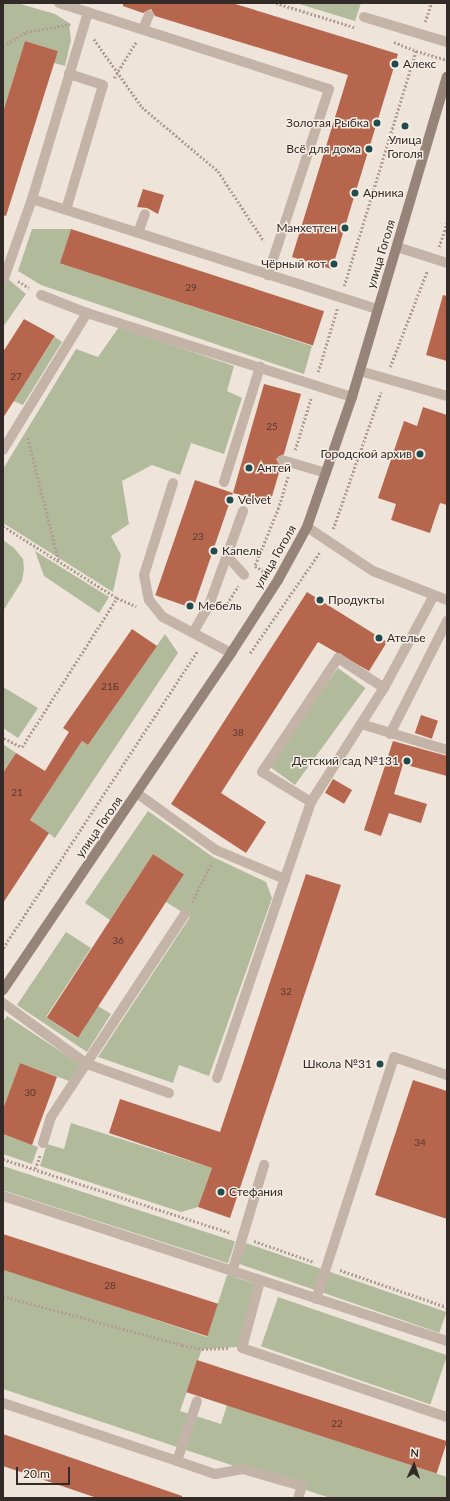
<!DOCTYPE html>
<html>
<head>
<meta charset="utf-8">
<style>
	body { margin:0 }
	#map { position:relative; width:450px; height:1501px; overflow:hidden; background:#eee4da; font-family:Lato,sans-serif }
	div>[style] { position:absolute }
	.green>* { inset:0; background:#b1bb9c; transform-origin:0 0 }
	.building>* { inset:0; background:#b7664e; transform-origin:0 0 }
	.path>* { height:2.5px; margin-top:-1.25px; transform-origin:0; background:repeating-linear-gradient(90deg,#b09e92 0 2px,transparent 0 4px) }
	.lane>* { height:10px; margin:-5px; padding:0 5px; transform-origin:5px; border-radius:5px; background:#c4b4a7 }
	.secondary>* { height:10px; margin:-5px; padding:0 5px; transform-origin:5px; border-radius:5px; background:#978479 }
	.dots>* { width:11px; height:11px; translate:-50% -50%; box-sizing:border-box; border:2px solid #f6eee5; border-radius:50% }
	span { translate:-50% -50%; white-space:nowrap; text-align:center; line-height:1.15; -webkit-text-stroke:3px #f6eee5; paint-order:stroke }
	.number-label { font-size:10px; color:#533931 }
	.number-label span { -webkit-text-stroke-width:0 }
	.poi-label { font-size:12px; color:#322a27 }
	.left { translate:0 -50%; text-align:left }
	.right { translate:-100% -50%; text-align:right }
	.street-label { font-size:12px; color:#322a27 }
	.frame { position:absolute; inset:0; border:4px solid #322a27; pointer-events:none }
	.north { position:absolute; left:394px; top:1445px; width:40px; height:40px; -webkit-text-stroke:3px #f6eee5; paint-order:stroke; rotate:3deg; font-size:11px; font-weight:700; line-height:16px; text-align:center; color:#322a27 }
	.north::after { content:''; display:block; margin:auto; width:14px; height:18px; background:#322a27; clip-path:polygon(50% 0,100% 100%,50% 72%,0 100%) }
	.scale { position:absolute; left:16px; top:1467px; width:54px; height:18px; box-sizing:border-box; border:2px solid #322a27; border-top:0; padding-left:5px; font-size:12px; line-height:14px; white-space:nowrap; color:#322a27; -webkit-text-stroke:3px #f6eee5; paint-order:stroke }
</style>
</head>
<body>
<div id="map">
	<div class="green">
		<div style="clip-path:polygon(3px 3px,17px 3px,55px 14px,69px 23px,71px 40px,65px 66px,54px 63px,58px 51px,25px 41px,3px 112px)"></div>
		<div style="clip-path:polygon(296px 3px,361px 3px,355px 21px)"></div>
		<div style="clip-path:polygon(32px 229px,71px 229px,60px 263px,312px 346px,304px 374px,41px 285px,18px 271px)"></div>
		<div style="clip-path:polygon(8px 279px,26px 294px,3px 327px,3px 287px)"></div>
		<div style="clip-path:polygon(119px 327px,234px 366px,227px 391px,242px 398px,224px 454px,191px 443px,180px 475px,152px 465px,122px 481px,129px 524px,111px 536px,121px 555px,113px 592px,3px 523px,3px 469px,76px 349px,98px 357px)"></div>
		<div style="clip-path:polygon(55px 337px,62px 342px,23px 405px,13px 401px)"></div>
		<div style="clip-path:polygon(3px 540px,14px 548px,23px 559px,24px 569px,22px 581px,3px 611px)"></div>
		<div style="clip-path:polygon(35px 551px,109px 597px,99px 613px,44px 576px)"></div>
		<div style="clip-path:polygon(165px 634px,178px 653px,55px 838px,30px 820px,82px 741px,88px 745px)"></div>
		<div style="left:338px;top:668px;width:34px;height:120px;rotate:36deg"></div>
		<div style="clip-path:polygon(3px 687px,38px 708px,18px 738px,3px 728px)"></div>
		<div style="clip-path:polygon(3px 744px,16px 753px,3px 773px)"></div>
		<div style="clip-path:polygon(148px 811px,213px 857px,266px 882px,272px 898px,209px 1076px,179px 1065px,173px 1083px,98px 1057px,190px 917px,166px 902px,184px 874px,153px 854px,110px 920px,85px 903px)"></div>
		<div style="clip-path:polygon(66px 932px,91px 948px,46px 1017px,77px 1038px,98px 1006px,111px 1014px,87px 1052px,17px 1005px)"></div>
		<div style="clip-path:polygon(7px 1016px,81px 1065px,69px 1081px,20px 1063px,3px 1109px,3px 1022px)"></div>
		<div style="clip-path:polygon(71px 1123px,212px 1168px,198px 1207px,181px 1212px,40px 1166px,47px 1144px,64px 1149px)"></div>
		<div style="clip-path:polygon(3px 1134px,38px 1147px,32px 1164px,3px 1154px)"></div>
		<div style="left:3px;top:1166px;width:244px;height:23px;rotate:18deg"></div>
		<div style="left:246px;top:1243px;width:212px;height:22px;rotate:19deg"></div>
		<div style="clip-path:polygon(3px 1268px,207px 1337px,227px 1275px,256px 1284px,239px 1347px,202px 1349px,180px 1411px,221px 1424px,227px 1405px,447px 1477px,447px 1498px,330px 1498px,3px 1389px)"></div>
		<div style="left:278px;top:1297px;width:179px;height:52px;rotate:19deg"></div>
	</div>
	<div class="building">
		<div style="clip-path:polygon(123px 3px,232px 3px,398px 54px,332px 269px,292px 257px,348px 75px,155px 16px,151px 9px,143px 13px,123px 6px)"></div>
		<div style="clip-path:polygon(25px 41px,58px 51px,6px 216px,3px 215px,3px 112px)"></div>
		<div style="clip-path:polygon(143px 189px,164px 195px,158px 214px,147px 208px,137px 207px)"></div>
		<div style="left:71px;top:229px;width:266px;height:36px;rotate:18deg"></div>
		<div style="clip-path:polygon(443px 295px,447px 296px,447px 361px,426px 355px)"></div>
		<div style="clip-path:polygon(24px 319px,55px 336px,3px 418px,3px 352px)"></div>
		<div style="clip-path:polygon(264px 384px,301px 394px,284px 454px,276px 459px,281px 466px,270px 503px,233px 493px)"></div>
		<div style="clip-path:polygon(423px 407px,447px 415px,447px 505px,440px 503px,430px 533px,391px 520px,396px 504px,378px 498px,404px 421px,417px 426px)"></div>
		<div style="left:195px;top:480px;width:40px;height:122px;rotate:19deg"></div>
		<div style="clip-path:polygon(307px 592px,387px 642px,369px 671px,318px 642px,221px 793px,266px 822px,246px 853px,171px 804px)"></div>
		<div style="clip-path:polygon(132px 629px,157px 646px,88px 745px,82px 741px,30px 820px,49px 833px,3px 903px,3px 773px,16px 753px,45px 771px,69px 732px,63px 728px)"></div>
		<div style="left:421px;top:715px;width:18px;height:19px;rotate:19deg"></div>
		<div style="clip-path:polygon(393px 741px,447px 756px,447px 776px,403px 764px,394px 794px,427px 804px,421px 823px,389px 813px,381px 836px,364px 830px)"></div>
		<div style="left:333px;top:779px;width:22px;height:16px;rotate:30deg"></div>
		<div style="left:153px;top:854px;width:37px;height:195px;rotate:33deg"></div>
		<div style="clip-path:polygon(306px 874px,341px 885px,230px 1218px,198px 1207px,212px 1168px,109px 1133px,120px 1099px,220px 1132px)"></div>
		<div style="clip-path:polygon(20px 1063px,57px 1077px,32px 1145px,3px 1134px,3px 1109px)"></div>
		<div style="clip-path:polygon(413px 1080px,447px 1091px,447px 1219px,375px 1195px)"></div>
		<div style="left:3px;top:1234px;width:226px;height:34px;rotate:18deg"></div>
		<div style="left:197px;top:1360px;width:263px;height:34px;rotate:18deg"></div>
		<div style="clip-path:polygon(3px 1434px,182px 1496px,182px 1498px,97px 1498px,3px 1466px)"></div>
	</div>
	<div class="path">
		<div style="left:276px;top:3px;width:82px;rotate:17.1deg"></div>
		<div style="left:425px;top:22px;width:20px;rotate:-72deg"></div>
		<div style="left:94px;top:39px;width:83px;rotate:54.8deg"></div>
		<div style="left:142px;top:107px;width:99px;rotate:40.1deg"></div>
		<div style="left:218px;top:171px;width:84px;rotate:56.7deg"></div>
		<div style="left:394px;top:42px;width:24px;rotate:22deg"></div>
		<div style="left:3px;top:46px;width:27px;rotate:-31deg"></div>
		<div style="left:26px;top:32px;width:45px;rotate:-10.3deg"></div>
		<div style="left:114px;top:78px;width:42px;rotate:-58.6deg"></div>
		<div style="left:439px;top:247px;width:25px;rotate:-72deg"></div>
		<div style="left:18px;top:281px;width:13px;rotate:32deg"></div>
		<div style="left:344px;top:286px;width:246px;rotate:-73deg"></div>
		<div style="left:416px;top:51px;width:32px;rotate:16deg"></div>
		<div style="left:390px;top:367px;width:103px;rotate:-68.9deg"></div>
		<div style="left:318px;top:372px;width:66px;rotate:-73.2deg"></div>
		<div style="left:28px;top:438px;width:127px;rotate:75.9deg"></div>
		<div style="left:295px;top:450px;width:54px;rotate:-72.9deg"></div>
		<div style="left:3px;top:526px;width:135px;rotate:32.3deg"></div>
		<div style="left:117px;top:598px;width:21px;rotate:23deg"></div>
		<div style="left:333px;top:529px;width:145px;rotate:-70.7deg"></div>
		<div style="left:255px;top:565px;width:61px;rotate:-67.7deg"></div>
		<div style="left:278px;top:509px;width:34px;rotate:-73deg"></div>
		<div style="left:255px;top:566px;width:13px;rotate:32deg"></div>
		<div style="left:225px;top:607px;width:25px;rotate:-58deg"></div>
		<div style="left:250px;top:653px;width:123px;rotate:-55.3deg"></div>
		<div style="left:4px;top:738px;width:20px;rotate:27deg"></div>
		<div style="left:22px;top:747px;width:177px;rotate:-57.5deg"></div>
		<div style="left:192px;top:902px;width:45px;rotate:-63.4deg"></div>
		<div style="left:3px;top:948px;width:356px;rotate:-56.8deg"></div>
		<div style="left:3px;top:1159px;width:240px;rotate:18deg"></div>
		<div style="left:35px;top:1169px;width:15px;rotate:-70deg"></div>
		<div style="left:254px;top:1241px;width:64px;rotate:19.3deg"></div>
		<div style="left:340px;top:1270px;width:113px;rotate:19.1deg"></div>
		<div style="left:3px;top:1296px;width:186px;rotate:15.3deg"></div>
		<div style="left:182px;top:1345px;width:20px;rotate:11deg"></div>
		<div style="left:202px;top:1349px;width:27px;rotate:-2deg"></div>
	</div>
	<div class="lane">
		<div style="left:59px;top:3px;width:283px;rotate:17.7deg"></div>
		<div style="left:329px;top:89px;width:196px;rotate:108.2deg"></div>
		<div style="left:364px;top:17px;width:87px;rotate:16.8deg"></div>
		<div style="left:143px;top:29px;width:15px;rotate:-67deg"></div>
		<div style="left:32px;top:199px;width:362px;rotate:17.7deg"></div>
		<div style="left:66px;top:210px;width:130px;rotate:-73.5deg"></div>
		<div style="left:103px;top:85px;width:36px;rotate:-162deg"></div>
		<div style="left:138px;top:233px;width:20px;rotate:-70deg"></div>
		<div style="left:397px;top:247px;width:52px;rotate:17.7deg"></div>
		<div style="left:3px;top:281px;width:87px;rotate:-70.5deg"></div>
		<div style="left:32px;top:199px;width:195px;rotate:-73.3deg"></div>
		<div style="left:41px;top:295px;width:49px;rotate:21.4deg"></div>
		<div style="left:87px;top:313px;width:278px;rotate:17.6deg"></div>
		<div style="left:360px;top:371px;width:91px;rotate:16deg"></div>
		<div style="left:3px;top:450px;width:161px;rotate:-58.5deg"></div>
		<div style="left:282px;top:460px;width:46px;rotate:16.5deg"></div>
		<div style="left:224px;top:482px;width:121px;rotate:-72.6deg"></div>
		<div style="left:173px;top:483px;width:96px;rotate:107.5deg"></div>
		<div style="left:144px;top:575px;width:25px;rotate:79deg"></div>
		<div style="left:149px;top:600px;width:22px;rotate:51deg"></div>
		<div style="left:163px;top:617px;width:77px;rotate:27.9deg"></div>
		<div style="left:307px;top:527px;width:79px;rotate:33.7deg"></div>
		<div style="left:373px;top:571px;width:79px;rotate:21.4deg"></div>
		<div style="left:228px;top:557px;width:24px;rotate:48deg"></div>
		<div style="left:194px;top:631px;width:30px;rotate:-60deg"></div>
		<div style="left:209px;top:605px;width:100px;rotate:-70.1deg"></div>
		<div style="left:361px;top:724px;width:90px;rotate:16.8deg"></div>
		<div style="left:390px;top:734px;width:127px;rotate:-63.2deg"></div>
		<div style="left:138px;top:794px;width:96px;rotate:35.7deg"></div>
		<div style="left:216px;top:850px;width:75px;rotate:22.8deg"></div>
		<div style="left:311px;top:802px;width:135px;rotate:-57.4deg"></div>
		<div style="left:3px;top:1003px;width:104px;rotate:36deg"></div>
		<div style="left:87px;top:1064px;width:87px;rotate:19.5deg"></div>
		<div style="left:217px;top:1078px;width:292px;rotate:-71.2deg"></div>
		<div style="left:311px;top:802px;width:57px;rotate:-148.5deg"></div>
		<div style="left:262px;top:772px;width:137px;rotate:-56.3deg"></div>
		<div style="left:338px;top:658px;width:55px;rotate:33.1deg"></div>
		<div style="left:384px;top:688px;width:103px;rotate:-61.7deg"></div>
		<div style="left:43px;top:1143px;width:27px;rotate:-73deg"></div>
		<div style="left:51px;top:1117px;width:243px;rotate:-56.6deg"></div>
		<div style="left:3px;top:1196px;width:467px;rotate:18.1deg"></div>
		<div style="left:232px;top:1272px;width:112px;rotate:-73.3deg"></div>
		<div style="left:260px;top:1281px;width:69px;rotate:105deg"></div>
		<div style="left:242px;top:1348px;width:216px;rotate:18.6deg"></div>
		<div style="left:316px;top:1299px;width:254px;rotate:-72.1deg"></div>
		<div style="left:394px;top:1057px;width:56px;rotate:18.8deg"></div>
		<div style="left:3px;top:1403px;width:183px;rotate:18.4deg"></div>
		<div style="left:177px;top:1461px;width:63px;rotate:-71.6deg"></div>
		<div style="left:177px;top:1461px;width:40px;rotate:18.9deg"></div>
		<div style="left:215px;top:1474px;width:28px;rotate:-10deg"></div>
		<div style="left:243px;top:1469px;width:61px;rotate:16.1deg"></div>
		<div style="left:302px;top:1486px;width:13px;rotate:108deg"></div>
	</div>
	<div class="secondary">
		<div style="left:3px;top:990px;width:407px;rotate:-55.9deg"></div>
		<div style="left:231px;top:653px;width:87px;rotate:-57.2deg"></div>
		<div style="left:278px;top:580px;width:60px;rotate:-61.3deg"></div>
		<div style="left:307px;top:527px;width:138px;rotate:-70.9deg"></div>
		<div style="left:352px;top:397px;width:334px;rotate:-73.5deg"></div>
	</div>
	<div class="dots">
		<div style="left:395px;top:64px;background:#214c4e"></div>
		<div style="left:377px;top:123px;background:#214c4e"></div>
		<div style="left:405px;top:126px;background:#214c4e"></div>
		<div style="left:369px;top:149px;background:#214c4e"></div>
		<div style="left:355px;top:193px;background:#214c4e"></div>
		<div style="left:345px;top:228px;background:#214c4e"></div>
		<div style="left:334px;top:264px;background:#214c4e"></div>
		<div style="left:420px;top:454px;background:#214c4e"></div>
		<div style="left:249px;top:468px;background:#214c4e"></div>
		<div style="left:230px;top:500px;background:#214c4e"></div>
		<div style="left:214px;top:551px;background:#214c4e"></div>
		<div style="left:320px;top:600px;background:#214c4e"></div>
		<div style="left:190px;top:606px;background:#214c4e"></div>
		<div style="left:379px;top:638px;background:#214c4e"></div>
		<div style="left:407px;top:761px;background:#214c4e"></div>
		<div style="left:380px;top:1064px;background:#214c4e"></div>
		<div style="left:221px;top:1192px;background:#214c4e"></div>
	</div>
	<div class="number-label">
		<span style="left:191px;top:288px">29</span>
		<span style="left:16px;top:377px">27</span>
		<span style="left:272px;top:427px">25</span>
		<span style="left:198px;top:537px">23</span>
		<span style="left:110px;top:687px">21Б</span>
		<span style="left:238px;top:733px">38</span>
		<span style="left:17px;top:793px">21</span>
		<span style="left:118px;top:941px">36</span>
		<span style="left:286px;top:992px">32</span>
		<span style="left:30px;top:1093px">30</span>
		<span style="left:420px;top:1143px">34</span>
		<span style="left:110px;top:1286px">28</span>
		<span style="left:337px;top:1424px">22</span>
	</div>
	<div class="poi-label">
		<span class="left" style="left:403px;top:64px">Алекс</span>
		<span class="right" style="left:369px;top:123px">Золотая Рыбка</span>
		<span style="left:405px;top:147px">Улица<br>Гоголя</span>
		<span class="right" style="left:361px;top:149px">Всё для дома</span>
		<span class="left" style="left:363px;top:193px">Арника</span>
		<span class="right" style="left:337px;top:228px">Манхеттен</span>
		<span class="right" style="left:326px;top:264px">Чёрный кот</span>
		<span class="right" style="left:412px;top:454px">Городской архив</span>
		<span class="left" style="left:257px;top:468px">Антей</span>
		<span class="left" style="left:238px;top:500px">Velvet</span>
		<span class="left" style="left:222px;top:551px">Капель</span>
		<span class="left" style="left:328px;top:600px">Продукты</span>
		<span class="left" style="left:198px;top:606px">Мебель</span>
		<span class="left" style="left:387px;top:638px">Ателье</span>
		<span class="right" style="left:399px;top:761px">Детский сад №131</span>
		<span class="right" style="left:372px;top:1064px">Школа №31</span>
		<span class="left" style="left:229px;top:1192px">Стефания</span>
	</div>
	<div class="street-label">
		<span style="left:381px;top:254px;rotate:-73deg">улица Гоголя</span>
		<span style="left:275px;top:557px;rotate:-60deg">улица Гоголя</span>
		<span style="left:99px;top:827px;rotate:-55deg">улица Гоголя</span>
	</div>
	<div class="frame"></div>
	<div class="north">N</div>
	<div class="scale">20 m</div>
</div>
</body>
</html>
